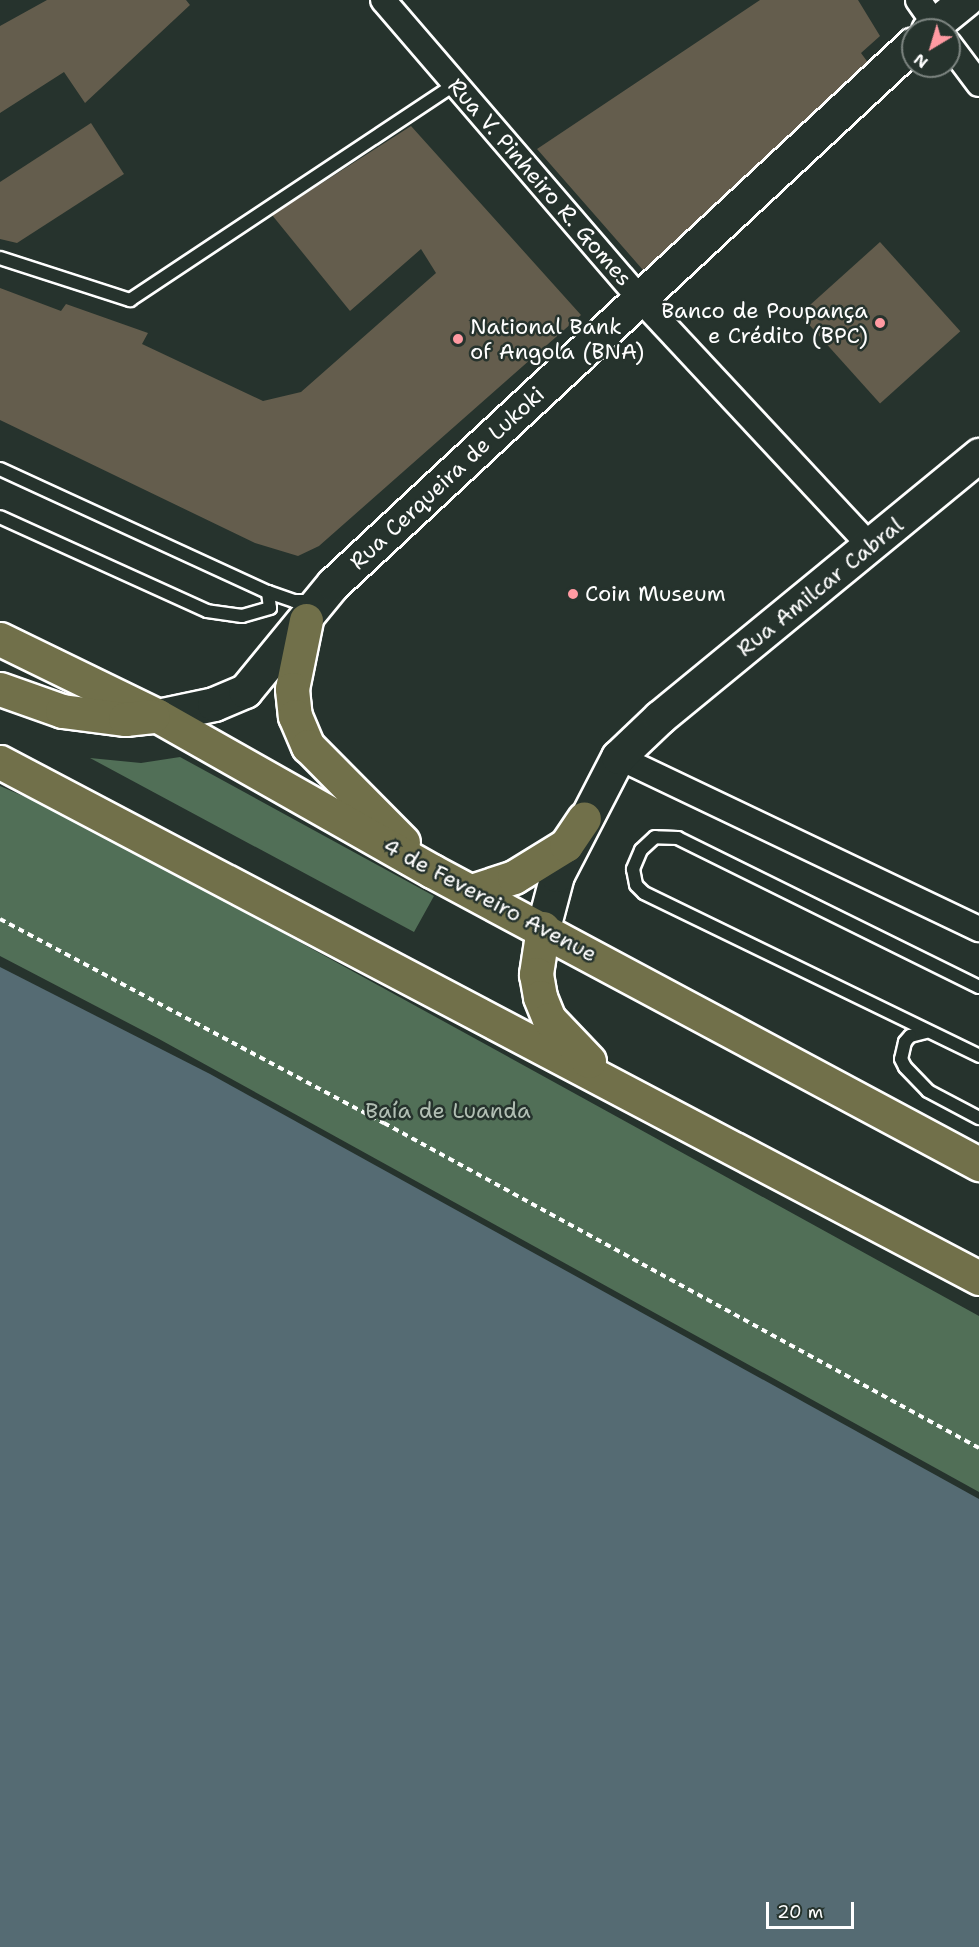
<!DOCTYPE html>
<html>
<head>
<meta charset="utf-8">
<style>
	body { margin:0 }
	#map { position:relative; width:979px; height:1947px; overflow:hidden; background:#26332d; font-family:"Shantell Sans",sans-serif }
	div>[style] { position:absolute }
	.green>* { inset:0; background:#516f57 }
	.water>* { inset:0; background:#556b73 }
	.building>* { inset:0; background:#645d4d; transform-origin:0 0 }
	.path>* { height:4px; margin-top:-2px; transform-origin:0; background:repeating-linear-gradient(90deg,#fff 0 6px,transparent 0 10.5px) }
	.roads { filter:drop-shadow(2px 0 #fff) drop-shadow(-2px 0 #fff) drop-shadow(0 2px #fff) drop-shadow(0 -2px #fff) }
	.lane>* { height:12px; margin:-6px; padding:0 6px; transform-origin:6px; border-radius:6px; background:#26332d }
	.street>* { height:24px; margin:-12px; padding:0 12px; transform-origin:12px; border-radius:12px; background:#26332d }
	.secondary>* { height:33px; margin:-16.5px; padding:0 16.5px; transform-origin:16.5px; border-radius:16.5px; background:#26332d }
	.primary>* { height:33px; margin:-16.5px; padding:0 16.5px; transform-origin:16.5px; border-radius:16.5px; background:#71704a }
	.dots>* { width:16px; height:16px; translate:-50% -50%; box-sizing:border-box; border:3px solid #26332d; border-radius:50% }
	span { translate:-50% -50%; white-space:nowrap; text-align:center; line-height:1.15; -webkit-text-stroke:5px #26332d; paint-order:stroke }
	.street-label { font-size:22px; color:#fff }
	.poi-label { font-size:22px; color:#fff }
	.right { translate:-100% -50%; text-align:right }
	.left { translate:0 -50%; text-align:left }
	.park-label { font-size:22px; color:#b1beb3 }
	.north { position:absolute; left:901px; top:18px; width:60px; height:60px; box-sizing:border-box; background:#26332d; border:2px solid #7d8581; border-radius:50%; rotate:218deg; font-size:16px; font-weight:700; line-height:24px; text-align:center; color:#fff }
	.north::after { content:''; display:block; margin:auto; width:21px; height:27px; background:#ff9aa2; clip-path:polygon(50% 0,100% 100%,50% 72%,0 100%) }
	.scale { position:absolute; left:766px; top:1902px; width:88px; height:27px; box-sizing:border-box; border:3px solid #fff; border-top:0; padding-left:8px; font-size:18px; line-height:21px; white-space:nowrap; color:#fff; -webkit-text-stroke:4px #26332d; paint-order:stroke }
</style>
</head>
<body>
<div id="map">
	<div class="green">
		<div style="clip-path:polygon(180px 757px,434px 896px,414px 932px,90px 758px,141px 763px)"></div>
		<div style="clip-path:polygon(0 786px,76px 819px,979px 1316px,979px 1492px,159px 1039px,0 956px)"></div>
	</div>
	<div class="water">
		<div style="clip-path:polygon(0 967px,210px 1074px,979px 1499px,979px 1947px,0 1947px)"></div>
	</div>
	<div class="building">
		<div style="clip-path:polygon(47px 0,186px 0,190px 5px,85px 103px,64px 72px,0 113px,0 26px)"></div>
		<div style="clip-path:polygon(760px 0,858px 0,880px 36px,861px 53px,872px 68px,643px 270px,537px 149px)"></div>
		<div style="clip-path:polygon(91px 123px,124px 174px,17px 243px,0 239px,0 182px)"></div>
		<div style="clip-path:polygon(411px 126px,581px 315px,319px 546px,298px 556px,255px 543px,0 420px,0 288px,61px 311px,66px 304px,148px 333px,142px 344px,263px 401px,301px 392px,436px 273px,421px 249px,350px 311px,272px 215px)"></div>
		<div style="left:880px;top:242px;width:120px;height:108px;rotate:48deg"></div>
	</div>
	<div class="path">
		<div style="left:0;top:919px;width:435px;rotate:28deg"></div>
		<div style="left:384px;top:1123px;width:678px;rotate:28.64deg"></div>
	</div>
	<div class="roads">
		<div class="lane">
			<div style="left:0;top:258px;width:137px;rotate:17.9deg"></div>
			<div style="left:130px;top:300px;width:390px;rotate:-33.6deg"></div>
			<div style="left:0;top:469px;width:295px;rotate:24.7deg"></div>
			<div style="left:268px;top:592px;width:16px;rotate:83deg"></div>
			<div style="left:270px;top:608px;width:29px;rotate:164deg"></div>
			<div style="left:242px;top:616px;width:35px;rotate:-172deg"></div>
			<div style="left:207px;top:611px;width:227px;rotate:-155.6deg"></div>
			<div style="left:268px;top:592px;width:28px;rotate:19deg"></div>
			<div style="left:294px;top:601px;width:19px"></div>
			<div style="left:979px;top:987px;width:336px;rotate:-153.7deg"></div>
			<div style="left:678px;top:838px;width:23px;rotate:-178deg"></div>
			<div style="left:655px;top:837px;width:19px;rotate:137deg"></div>
			<div style="left:641px;top:850px;width:21px;rotate:113deg"></div>
			<div style="left:633px;top:869px;width:16px;rotate:79deg"></div>
			<div style="left:636px;top:885px;width:11px;rotate:45deg"></div>
			<div style="left:644px;top:893px;width:373px;rotate:25.9deg"></div>
			<div style="left:926px;top:1032px;width:16px;rotate:166deg"></div>
			<div style="left:910px;top:1036px;width:8px;rotate:130deg"></div>
			<div style="left:905px;top:1042px;width:17px;rotate:103deg"></div>
			<div style="left:901px;top:1059px;width:9px;rotate:63deg"></div>
			<div style="left:905px;top:1067px;width:33px;rotate:46deg"></div>
			<div style="left:928px;top:1091px;width:58px;rotate:27.9deg"></div>
		</div>
		<div class="street">
			<div style="left:383px;top:0;width:394px;rotate:49.3deg"></div>
			<div style="left:640px;top:299px;width:339px;rotate:47deg"></div>
			<div style="left:918px;top:0;width:37px;rotate:55deg"></div>
			<div style="left:949px;top:44px;width:50px;rotate:53.1deg"></div>
			<div style="left:618px;top:757px;width:400px;rotate:25.5deg"></div>
		</div>
		<div class="secondary">
			<div style="left:928px;top:30px;width:48px;rotate:-39deg"></div>
			<div style="left:158px;top:716px;width:57px;rotate:-12.1deg"></div>
			<div style="left:214px;top:704px;width:34px;rotate:-23deg"></div>
			<div style="left:245px;top:691px;width:139px;rotate:-50.6deg"></div>
			<div style="left:333px;top:584px;width:792px;rotate:-42.95deg"></div>
			<div style="left:543px;top:928px;width:55px;rotate:-75.2deg"></div>
			<div style="left:557px;top:875px;width:133px;rotate:-62.7deg"></div>
			<div style="left:618px;top:757px;width:58px;rotate:-43.6deg"></div>
			<div style="left:660px;top:717px;width:413px;rotate:-39.4deg"></div>
		</div>
		<div class="primary">
			<div style="left:306px;top:620px;width:70px;rotate:101.5deg"></div>
			<div style="left:292px;top:689px;width:27px;rotate:84deg"></div>
			<div style="left:295px;top:716px;width:33px;rotate:67deg"></div>
			<div style="left:308px;top:746px;width:135px;rotate:45.3deg"></div>
			<div style="left:0;top:639px;width:176px;rotate:26deg"></div>
			<div style="left:158px;top:716px;width:315px;rotate:29.5deg"></div>
			<div style="left:432px;top:871px;width:621px;rotate:28.18deg"></div>
			<div style="left:0;top:689px;width:66px;rotate:19.5deg"></div>
			<div style="left:62px;top:711px;width:64px;rotate:7.2deg"></div>
			<div style="left:125px;top:719px;width:28px;rotate:-6deg"></div>
			<div style="left:0;top:762px;width:1107px;rotate:27.79deg"></div>
			<div style="left:472px;top:891px;width:44px;rotate:-18.4deg"></div>
			<div style="left:514px;top:877px;width:61px;rotate:-31.6deg"></div>
			<div style="left:566px;top:845px;width:32px;rotate:-56deg"></div>
			<div style="left:543px;top:928px;width:47px;rotate:98.7deg"></div>
			<div style="left:536px;top:974px;width:23px;rotate:80deg"></div>
			<div style="left:540px;top:997px;width:24px;rotate:68deg"></div>
			<div style="left:549px;top:1019px;width:58px;rotate:46.4deg"></div>
		</div>
	</div>
	<div class="dots">
		<div style="left:880px;top:323px;background:#ff9aa2"></div>
		<div style="left:458px;top:339px;background:#ff9aa2"></div>
		<div style="left:573px;top:594px;background:#ff9aa2"></div>
	</div>
	<div class="street-label">
		<span style="left:540px;top:182px;rotate:49deg">Rua V. Pinheiro R. Gomes</span>
		<span style="left:447px;top:478px;rotate:-43deg">Rua Cerqueira de Lukoki</span>
		<span style="left:820px;top:587px;rotate:-39deg">Rua Amilcar Cabral</span>
		<span style="left:490px;top:900px;rotate:28deg">4 de Fevereiro Avenue</span>
	</div>
	<div class="poi-label">
		<span class="right" style="left:868px;top:323px">Banco de Poupança<br>e Crédito (BPC)</span>
		<span class="left" style="left:470px;top:339px">National Bank<br>of Angola (BNA)</span>
		<span class="left" style="left:585px;top:594px">Coin Museum</span>
	</div>
	<div class="park-label">
		<span style="left:448px;top:1111px">Baía de Luanda</span>
	</div>
	<div class="north">N</div>
	<div class="scale">20 m</div>
</div>
</body>
</html>
